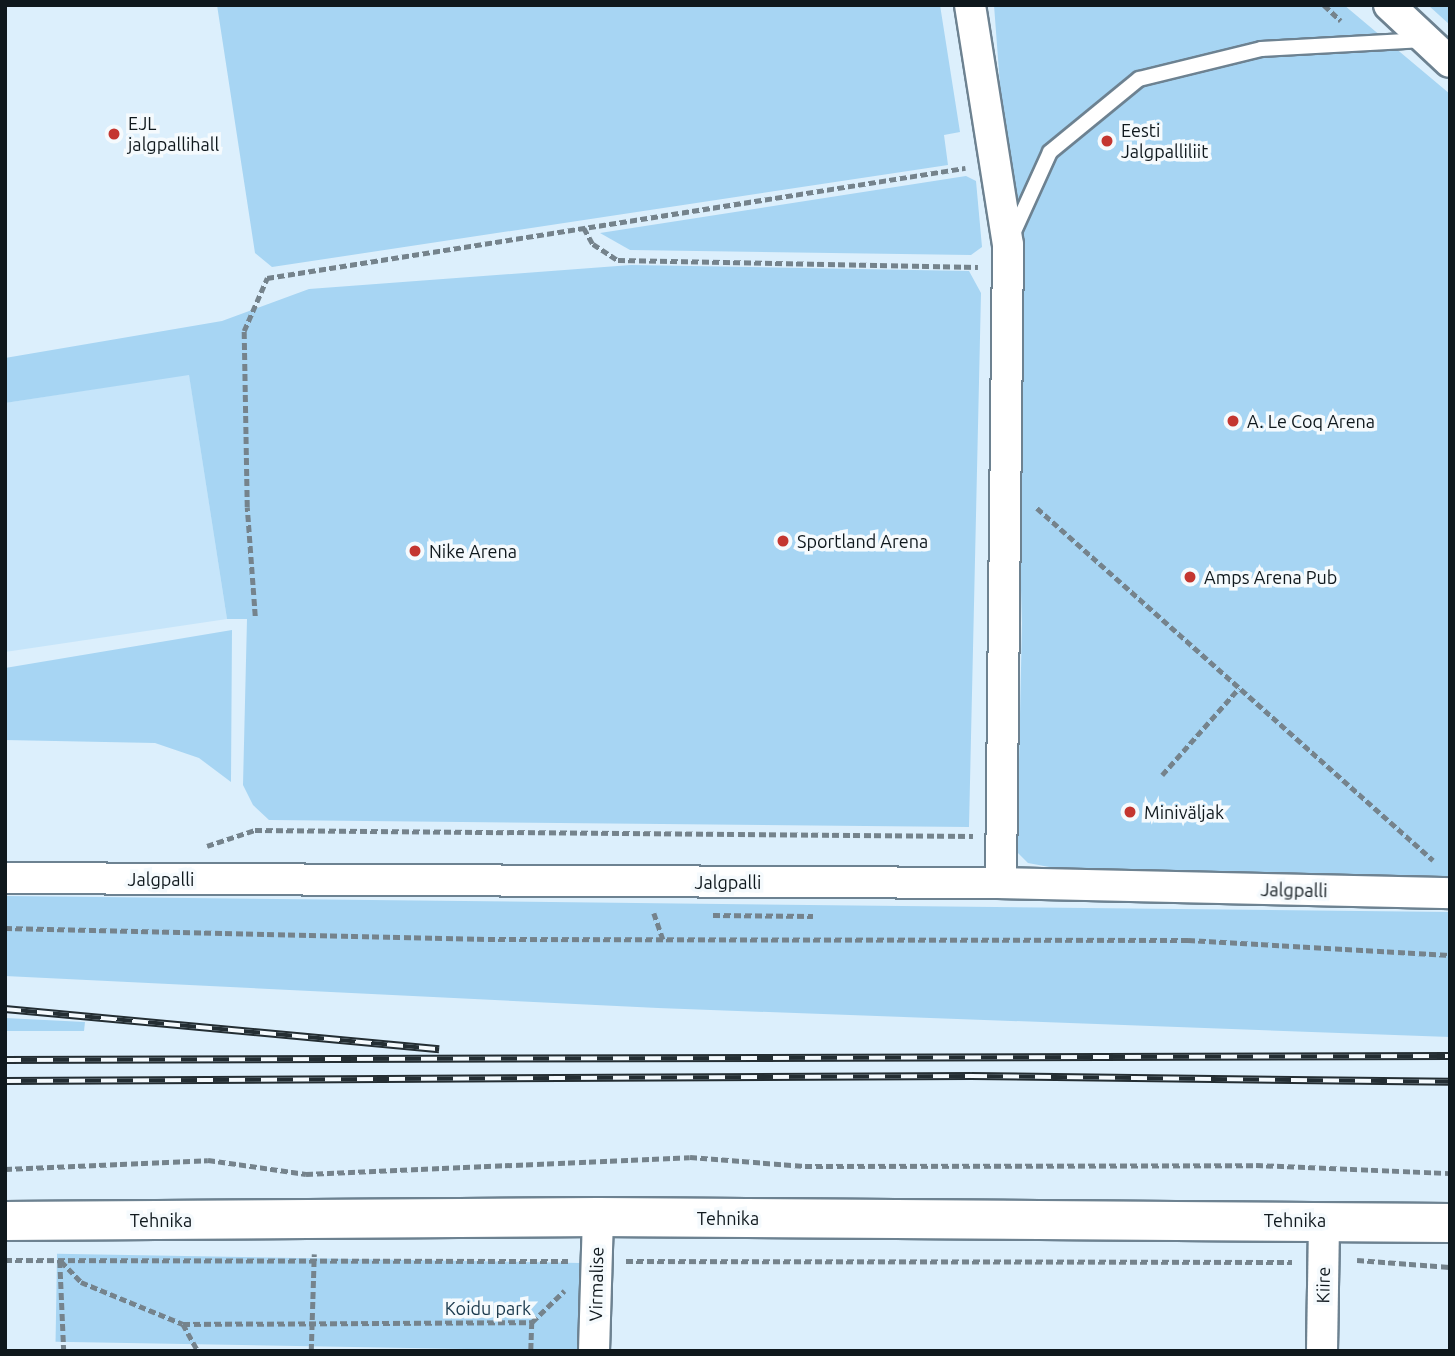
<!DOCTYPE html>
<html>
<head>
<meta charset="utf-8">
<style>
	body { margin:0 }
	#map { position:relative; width:1455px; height:1356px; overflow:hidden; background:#dceffc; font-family:Ubuntu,sans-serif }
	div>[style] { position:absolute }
	.built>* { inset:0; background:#c6e5fa }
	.green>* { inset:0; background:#a7d5f3; transform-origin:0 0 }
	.path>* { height:4.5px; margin-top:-2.25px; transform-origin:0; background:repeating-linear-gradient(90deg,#75838c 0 7px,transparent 0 10.5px) }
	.roads { filter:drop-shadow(2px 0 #6d8291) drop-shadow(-2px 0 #6d8291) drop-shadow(0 2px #6d8291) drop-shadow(0 -2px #6d8291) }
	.service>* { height:14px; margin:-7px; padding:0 7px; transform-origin:7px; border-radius:7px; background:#fff }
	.minor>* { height:30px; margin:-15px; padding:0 15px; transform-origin:15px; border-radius:15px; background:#fff }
	.secondary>* { height:38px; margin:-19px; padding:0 19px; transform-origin:19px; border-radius:19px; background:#fff }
	.rail>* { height:8px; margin-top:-4px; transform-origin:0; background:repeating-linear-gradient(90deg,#f5fafd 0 16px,#242e33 0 32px); box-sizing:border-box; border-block:2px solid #242e33 }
	.dots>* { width:19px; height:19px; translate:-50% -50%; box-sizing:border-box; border:4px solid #f5fafd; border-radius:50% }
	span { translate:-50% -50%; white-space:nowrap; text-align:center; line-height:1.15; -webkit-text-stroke:7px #f5fafd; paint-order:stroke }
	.poi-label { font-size:18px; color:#0f181d }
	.left { translate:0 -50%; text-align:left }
	.street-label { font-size:18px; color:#0f181d }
	.park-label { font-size:18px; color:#1a394c }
	.frame { position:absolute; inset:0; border:7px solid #0f181d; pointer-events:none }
</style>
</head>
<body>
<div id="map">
	<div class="built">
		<div style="clip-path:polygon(189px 374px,227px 619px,5px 652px,5px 403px)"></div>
	</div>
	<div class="green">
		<div style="clip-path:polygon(217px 5px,940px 5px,960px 132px,944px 135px,948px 165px,272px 267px,255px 253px)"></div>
		<div style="clip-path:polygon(994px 5px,1344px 5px,1450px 94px,1450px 882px,1108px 878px,1028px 863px,1017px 852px,1022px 623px,1010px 219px)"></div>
		<div style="clip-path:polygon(1428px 5px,1450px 5px,1450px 25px)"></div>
		<div style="clip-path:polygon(966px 176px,976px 181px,982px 247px,971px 255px,630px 250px,600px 233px)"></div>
		<div style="clip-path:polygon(631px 265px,969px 271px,981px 293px,969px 827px,269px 820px,253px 805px,243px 785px,247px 619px,227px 619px,189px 375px,5px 403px,5px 358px,222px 321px,309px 289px)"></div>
		<div style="clip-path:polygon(232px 630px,231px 782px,199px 758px,155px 743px,5px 740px,5px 668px)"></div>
		<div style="clip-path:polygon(5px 896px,1450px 912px,1450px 1037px,658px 1008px,5px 976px)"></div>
		<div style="clip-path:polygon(5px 1018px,85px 1022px,84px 1031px,5px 1031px)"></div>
		<div style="left:581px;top:1263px;width:88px;height:524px;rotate:91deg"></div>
	</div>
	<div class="path">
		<div style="left:1324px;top:5px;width:23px;rotate:43deg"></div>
		<div style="left:584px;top:228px;width:18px;rotate:61deg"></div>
		<div style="left:593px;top:244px;width:30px;rotate:33deg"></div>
		<div style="left:618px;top:260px;width:360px;rotate:1.1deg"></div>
		<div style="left:1037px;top:508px;width:530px;rotate:41.63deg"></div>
		<div style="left:255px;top:616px;width:109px;rotate:-94.2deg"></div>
		<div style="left:247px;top:507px;width:176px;rotate:-91deg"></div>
		<div style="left:244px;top:331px;width:58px;rotate:-66.5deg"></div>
		<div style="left:267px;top:278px;width:707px;rotate:-8.96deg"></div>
		<div style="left:1162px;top:775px;width:116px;rotate:-48.5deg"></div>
		<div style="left:207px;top:846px;width:51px;rotate:-18.4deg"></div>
		<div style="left:255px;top:830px;width:718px;rotate:0.48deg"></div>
		<div style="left:654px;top:913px;width:28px;rotate:71deg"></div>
		<div style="left:713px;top:915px;width:100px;rotate:0.6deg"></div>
		<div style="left:5px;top:928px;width:483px;rotate:1.3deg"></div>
		<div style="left:488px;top:939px;width:700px;rotate:0.08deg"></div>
		<div style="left:1188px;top:940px;width:262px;rotate:3.3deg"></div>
		<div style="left:5px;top:1169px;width:203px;rotate:-2.5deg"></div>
		<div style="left:208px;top:1160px;width:99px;rotate:8.1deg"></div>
		<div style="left:306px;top:1174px;width:384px;rotate:-2.5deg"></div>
		<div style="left:690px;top:1157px;width:115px;rotate:4.5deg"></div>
		<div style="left:805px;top:1166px;width:451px;rotate:-0.1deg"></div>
		<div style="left:1256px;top:1165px;width:194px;rotate:2.4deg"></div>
		<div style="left:5px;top:1260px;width:563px;rotate:0.1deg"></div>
		<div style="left:1357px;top:1260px;width:93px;rotate:4.3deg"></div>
		<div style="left:60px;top:1261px;width:90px;rotate:87.5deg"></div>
		<div style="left:61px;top:1261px;width:29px;rotate:46deg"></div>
		<div style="left:81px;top:1282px;width:110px;rotate:22.4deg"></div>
		<div style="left:183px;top:1324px;width:349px;rotate:-0.3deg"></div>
		<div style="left:532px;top:1322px;width:29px;rotate:92deg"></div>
		<div style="left:626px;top:1261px;width:666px;rotate:0.09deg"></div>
		<div style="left:532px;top:1322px;width:45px;rotate:-44.1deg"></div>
		<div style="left:183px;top:1324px;width:31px;rotate:61deg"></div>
		<div style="left:311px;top:1351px;width:97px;rotate:-88.2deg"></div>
	</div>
	<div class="roads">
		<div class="service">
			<div style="left:1011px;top:238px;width:94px;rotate:-65.6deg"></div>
			<div style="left:1050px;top:152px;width:115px;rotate:-39.4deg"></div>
			<div style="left:1139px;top:79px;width:126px;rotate:-13.8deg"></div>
			<div style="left:1261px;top:49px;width:163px;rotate:-3.2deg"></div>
		</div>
		<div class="minor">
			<div style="left:970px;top:5px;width:243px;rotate:81deg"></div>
			<div style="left:1008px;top:245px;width:638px;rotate:90.63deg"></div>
			<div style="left:1389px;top:5px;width:83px;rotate:43.1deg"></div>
			<div style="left:5px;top:878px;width:996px;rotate:0.29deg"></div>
			<div style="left:1001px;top:883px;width:449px;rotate:1.3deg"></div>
			<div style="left:594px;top:1351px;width:134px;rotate:-88.3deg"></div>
			<div style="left:1322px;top:1351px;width:132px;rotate:-89.1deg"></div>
		</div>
		<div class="secondary">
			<div style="left:5px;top:1221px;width:593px;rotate:-0.39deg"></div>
			<div style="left:598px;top:1217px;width:852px;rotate:0.4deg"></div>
		</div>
	</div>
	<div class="rail">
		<div style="left:5px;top:1009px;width:436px;rotate:5.3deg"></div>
		<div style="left:5px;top:1060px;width:1445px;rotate:-0.16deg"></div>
		<div style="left:5px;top:1081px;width:966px;rotate:-0.3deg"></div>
		<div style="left:971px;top:1076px;width:479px;rotate:0.7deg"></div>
	</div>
	<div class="dots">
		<div style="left:114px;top:134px;background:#c43630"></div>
		<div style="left:1107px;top:141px;background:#c43630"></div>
		<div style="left:1233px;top:421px;background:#c43630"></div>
		<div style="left:783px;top:541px;background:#c43630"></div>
		<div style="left:415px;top:551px;background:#c43630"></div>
		<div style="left:1190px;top:577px;background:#c43630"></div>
		<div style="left:1130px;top:812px;background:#c43630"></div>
	</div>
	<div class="poi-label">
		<span class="left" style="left:128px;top:134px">EJL<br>jalgpallihall</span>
		<span class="left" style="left:1121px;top:141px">Eesti<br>Jalgpalliliit</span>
		<span class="left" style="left:1247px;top:421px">A. Le Coq Arena</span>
		<span class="left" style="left:797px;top:541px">Sportland Arena</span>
		<span class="left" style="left:429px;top:551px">Nike Arena</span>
		<span class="left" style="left:1204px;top:577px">Amps Arena Pub</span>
		<span class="left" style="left:1144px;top:812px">Miniväljak</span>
	</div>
	<div class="street-label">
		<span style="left:161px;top:879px">Jalgpalli</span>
		<span style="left:728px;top:882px">Jalgpalli</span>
		<span style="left:1294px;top:890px;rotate:1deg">Jalgpalli</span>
		<span style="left:728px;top:1218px">Tehnika</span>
		<span style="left:161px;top:1220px">Tehnika</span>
		<span style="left:1295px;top:1220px">Tehnika</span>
		<span style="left:596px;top:1284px;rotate:-89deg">Virmalise</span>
		<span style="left:1323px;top:1285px;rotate:-89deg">Kiire</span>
	</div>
	<div class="park-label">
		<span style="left:488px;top:1308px">Koidu park</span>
	</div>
	<div class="frame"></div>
</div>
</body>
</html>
